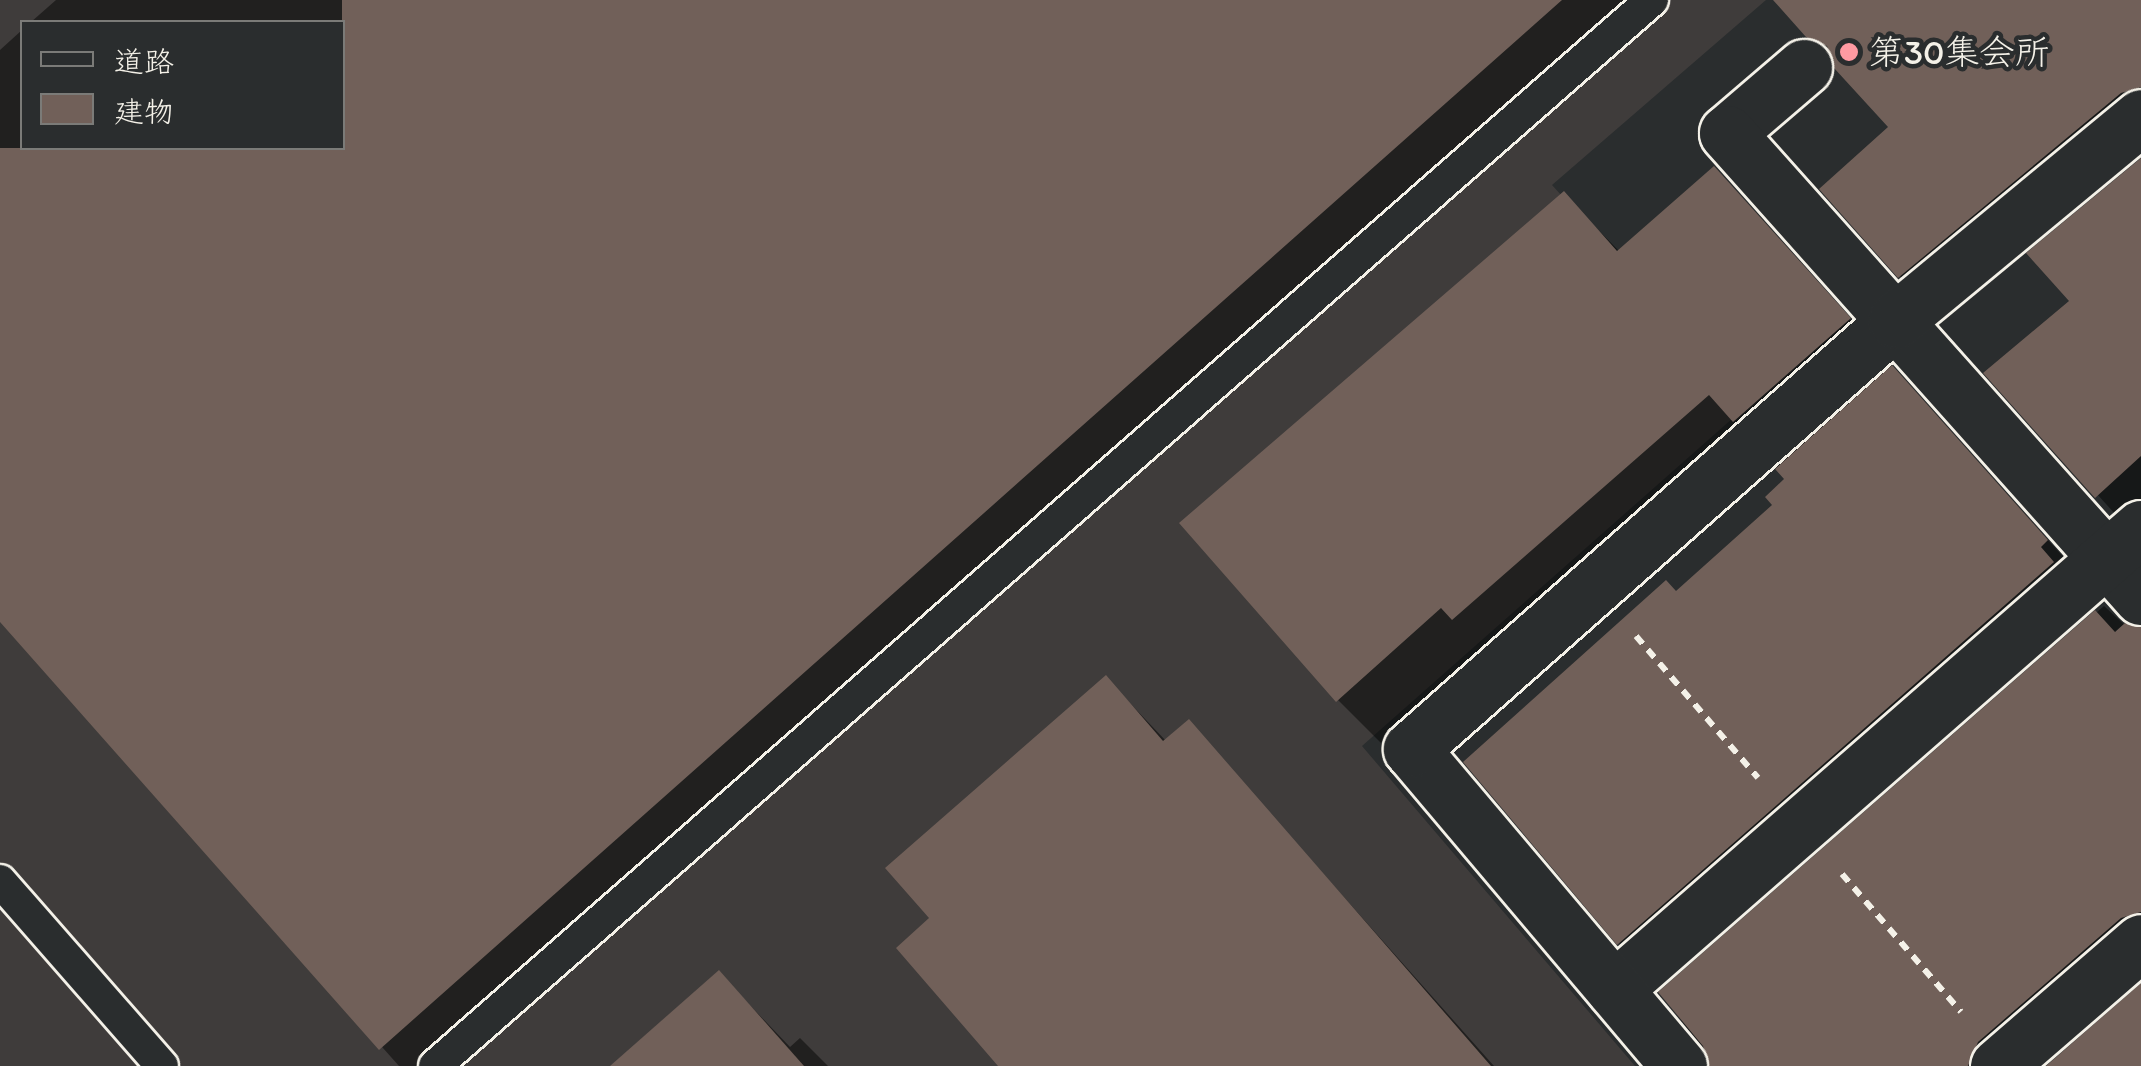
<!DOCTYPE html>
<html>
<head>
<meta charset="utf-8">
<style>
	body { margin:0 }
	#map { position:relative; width:2141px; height:1066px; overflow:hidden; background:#2a2d2e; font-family:Itim,"Klee One",sans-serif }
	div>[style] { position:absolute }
	.built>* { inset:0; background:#3f3c3b }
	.shadow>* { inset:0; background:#0007 }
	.building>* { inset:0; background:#716059 }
	.path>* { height:6px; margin-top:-3px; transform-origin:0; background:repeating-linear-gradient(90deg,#f4f1e8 0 10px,transparent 0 18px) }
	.roads { filter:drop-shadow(2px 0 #f4f1e8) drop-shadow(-2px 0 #f4f1e8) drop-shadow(0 2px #f4f1e8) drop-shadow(0 -2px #f4f1e8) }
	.lane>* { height:32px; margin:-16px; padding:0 16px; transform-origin:16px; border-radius:16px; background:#2a2d2e }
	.street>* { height:55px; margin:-27.5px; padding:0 27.5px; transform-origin:27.5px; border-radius:27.5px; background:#2a2d2e }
	.dots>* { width:28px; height:28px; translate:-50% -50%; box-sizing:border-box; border:5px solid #2a2d2e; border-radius:50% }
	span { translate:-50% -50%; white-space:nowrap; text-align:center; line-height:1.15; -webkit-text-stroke:9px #2a2d2e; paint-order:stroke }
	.poi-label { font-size:35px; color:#f4f1e8 }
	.left { translate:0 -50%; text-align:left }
	.legend { position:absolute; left:20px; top:20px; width:325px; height:130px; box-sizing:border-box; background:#2a2d2e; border:2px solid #7b7b78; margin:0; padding:12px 18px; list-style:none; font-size:30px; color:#f4f1e8 }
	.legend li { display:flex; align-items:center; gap:20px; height:50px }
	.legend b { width:50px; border:2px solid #7b7b78 }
</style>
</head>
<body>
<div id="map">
	<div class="built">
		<div style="clip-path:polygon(evenodd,0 0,1766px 0,1552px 185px,1750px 403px,1362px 746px,1635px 1066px,0 1066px,0 0,22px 22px,342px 22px,342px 148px,22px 148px,22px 22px)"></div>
	</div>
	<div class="shadow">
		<div style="clip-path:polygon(56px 0,1653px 0,451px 1066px,399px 1066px,0 618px,0 50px,22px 30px,22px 148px,342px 148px,342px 22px,31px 22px)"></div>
		<div style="clip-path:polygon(1823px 0,2141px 0,2141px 121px,1924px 301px,1900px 276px,1891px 128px,1832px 55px,1797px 22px)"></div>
		<div style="clip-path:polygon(2141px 161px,2141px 534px,2136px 537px,1987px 373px,2073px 301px)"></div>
		<div style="clip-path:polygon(1714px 169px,2085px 581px,1644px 967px,1619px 943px,1677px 594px,1775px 505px,1788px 479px,1753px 438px,1486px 651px,1381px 743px,1338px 700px,1564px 195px,1620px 252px)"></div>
		<div style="clip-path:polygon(2104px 606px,2129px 629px,2141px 630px,2141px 952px,2003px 1066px,1715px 1066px,1661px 993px)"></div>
		<div style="clip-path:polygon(1106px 678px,1167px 742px,1189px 723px,1494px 1066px,1002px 1066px,932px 918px)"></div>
		<div style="clip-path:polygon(719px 973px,790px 1047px,800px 1038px,828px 1066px,613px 1066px)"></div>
	</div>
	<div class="building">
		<div style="clip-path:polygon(342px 0,1562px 0,379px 1050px,0 622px,0 148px,342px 148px)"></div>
		<div style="clip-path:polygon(1773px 0,2141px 0,2141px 87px,2121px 93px,1898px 278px,1819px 189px,1888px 127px,1834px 68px,1827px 46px,1806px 37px)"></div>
		<div style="clip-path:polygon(2141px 158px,2141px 456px,2095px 498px,1983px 373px,2069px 301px,2026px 253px)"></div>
		<div style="clip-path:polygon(1714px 166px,1851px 318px,1733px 422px,1709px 395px,1452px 620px,1441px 608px,1336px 702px,1179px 523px,1564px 191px,1617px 251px)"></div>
		<div style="clip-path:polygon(1892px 365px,2048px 540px,2041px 547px,2054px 562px,1617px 945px,1463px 762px,1666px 580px,1676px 591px,1772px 505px,1765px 497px,1784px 479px,1775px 469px)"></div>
		<div style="clip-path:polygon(2095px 610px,2115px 632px,2125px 623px,2141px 627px,2141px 912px,2121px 918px,1978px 1042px,1968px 1066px,1709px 1066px,1703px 1046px,1658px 992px)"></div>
		<div style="clip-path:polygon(1106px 675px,1163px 741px,1189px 719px,1491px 1066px,998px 1066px,896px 948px,929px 918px,885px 868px)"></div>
		<div style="clip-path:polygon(719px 970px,804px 1066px,610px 1066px)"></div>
		<div style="clip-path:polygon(2141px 983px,2141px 1066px,2046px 1066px)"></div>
	</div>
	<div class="path">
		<div style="left:1636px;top:636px;width:187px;rotate:49.3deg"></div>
		<div style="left:1842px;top:874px;width:182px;rotate:49.2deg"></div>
	</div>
	<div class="roads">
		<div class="lane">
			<div style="left:0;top:881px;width:246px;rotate:48.8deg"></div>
			<div style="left:435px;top:1066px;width:1618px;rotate:-41.22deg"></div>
		</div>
		<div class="street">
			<div style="left:1804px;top:67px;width:101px;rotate:139.4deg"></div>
			<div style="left:1727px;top:133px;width:622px;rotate:48.26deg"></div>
			<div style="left:1614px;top:989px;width:700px;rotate:-41.18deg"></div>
			<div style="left:1679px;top:1066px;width:415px;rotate:-130.2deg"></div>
			<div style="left:1411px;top:749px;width:648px;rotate:-41.49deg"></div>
			<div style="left:1896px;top:320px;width:318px;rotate:-39.6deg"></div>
			<div style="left:1998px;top:1066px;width:189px;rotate:-40.9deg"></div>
		</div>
	</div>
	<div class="dots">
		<div style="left:1849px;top:52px;background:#ff9aa2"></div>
	</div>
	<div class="poi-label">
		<span class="left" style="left:1869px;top:52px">第30集会所</span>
	</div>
	<ul class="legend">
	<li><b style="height:12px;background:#2a2d2e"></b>道路</li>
	<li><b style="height:28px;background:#716059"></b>建物</li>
	</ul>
</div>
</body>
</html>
